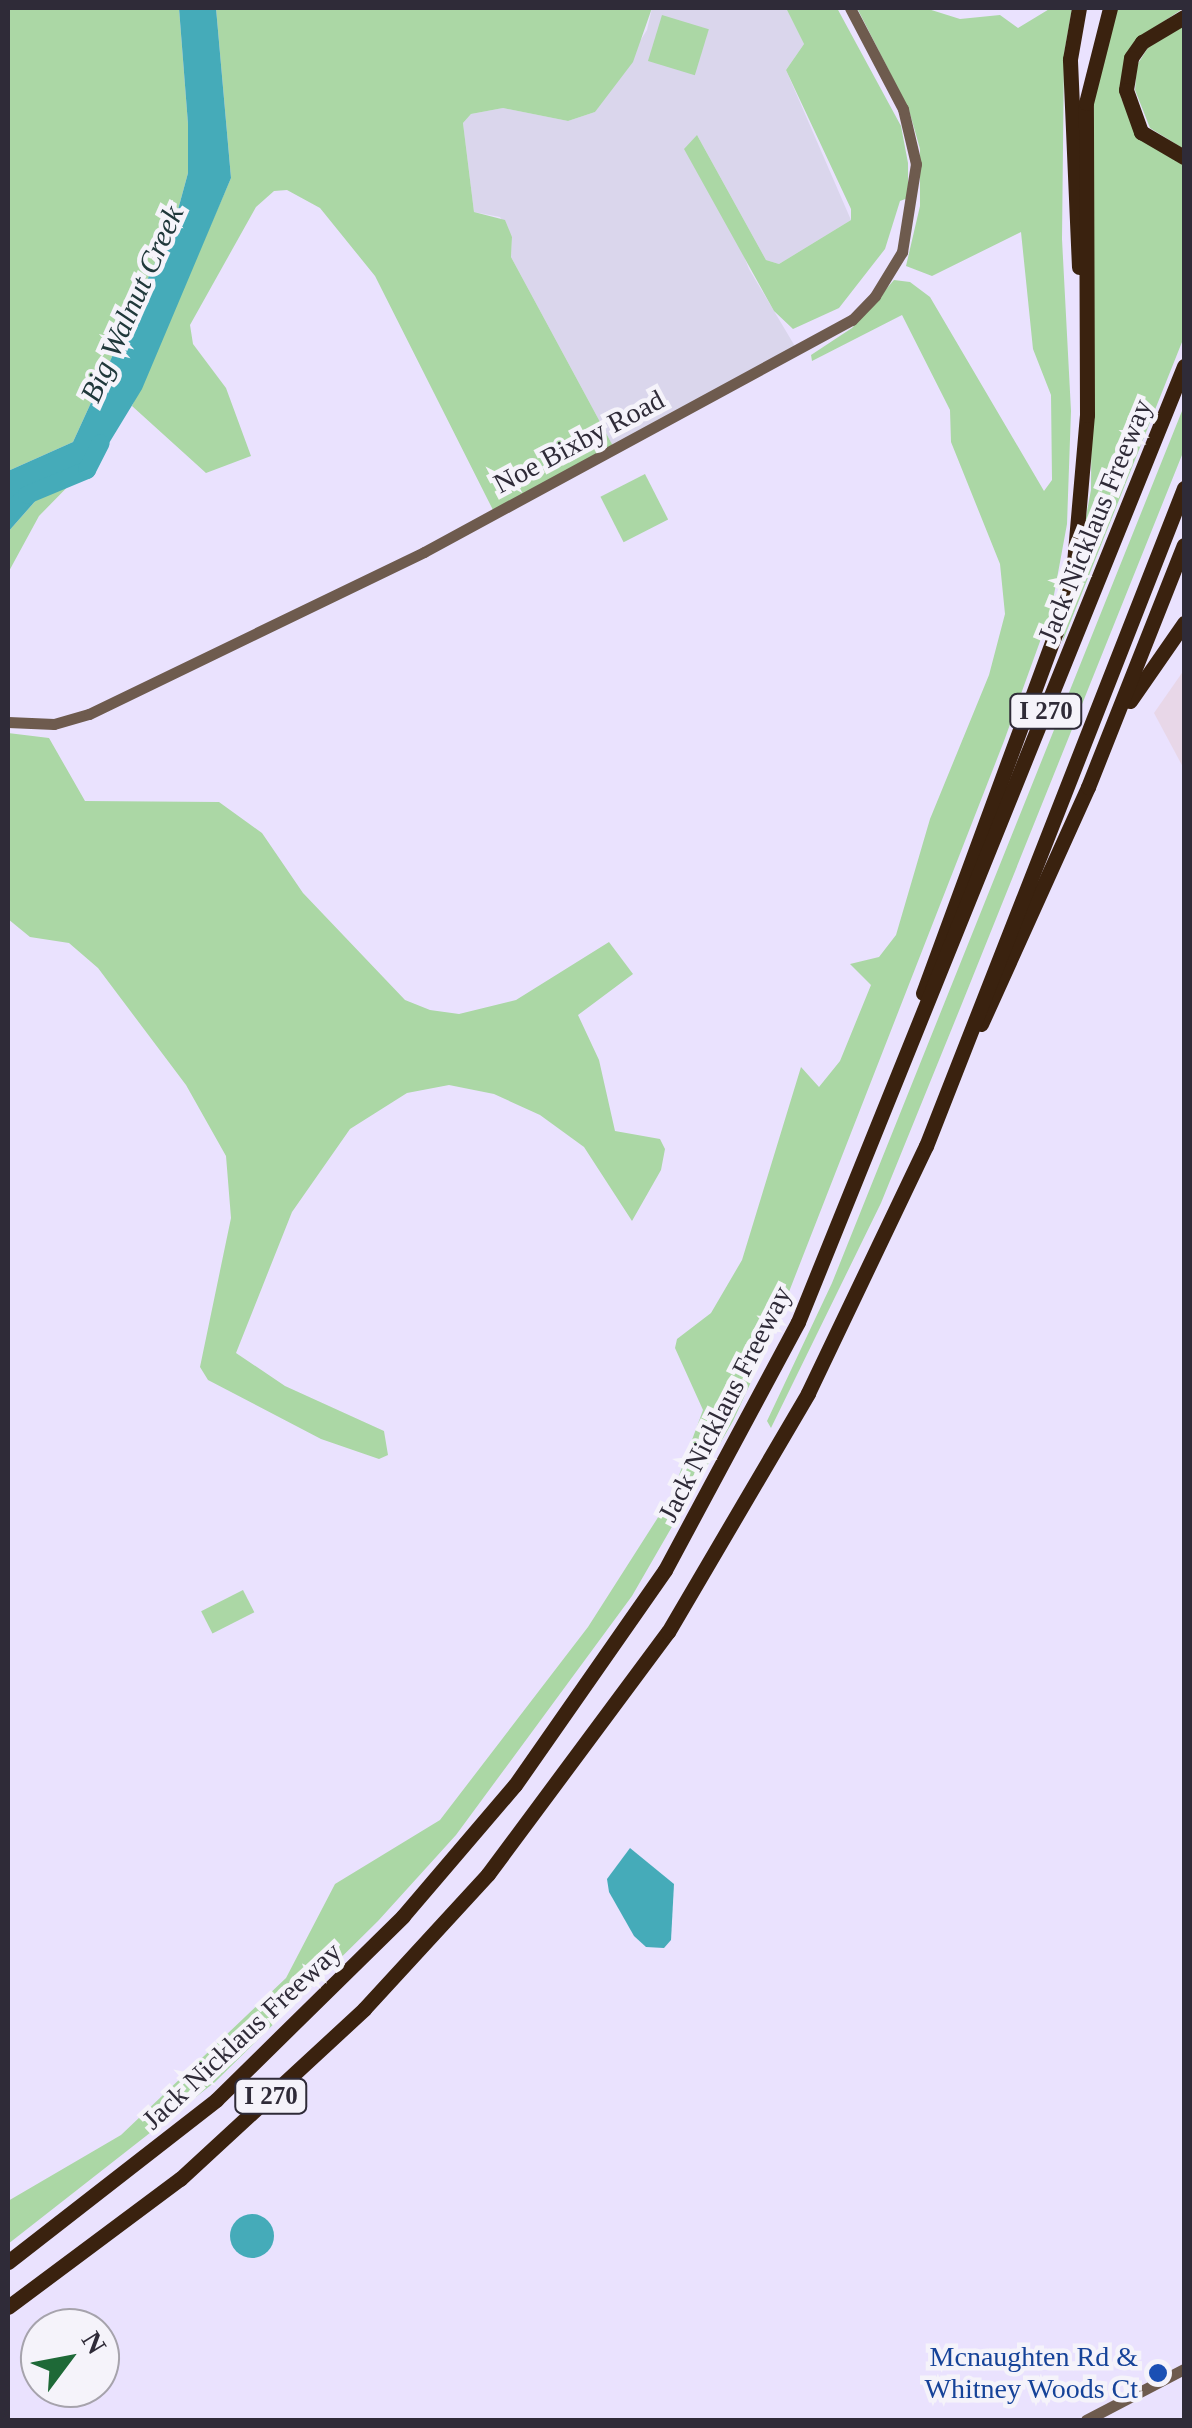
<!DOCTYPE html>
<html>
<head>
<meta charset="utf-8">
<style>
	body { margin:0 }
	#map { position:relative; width:1192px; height:2428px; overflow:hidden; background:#eae2fe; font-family:"Times New Roman",serif }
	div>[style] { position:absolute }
	.education>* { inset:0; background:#dad6ec }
	.medical>* { inset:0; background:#e8d7e8 }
	.green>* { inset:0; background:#abd7a5; transform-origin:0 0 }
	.water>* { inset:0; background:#45abb9 }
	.round { border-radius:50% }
	.river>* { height:18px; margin:-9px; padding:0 9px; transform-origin:9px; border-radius:9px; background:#45abb9 }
	.secondary>* { height:11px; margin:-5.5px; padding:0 5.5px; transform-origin:5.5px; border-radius:5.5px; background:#6e5b4e }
	.highway>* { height:15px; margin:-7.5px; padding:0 7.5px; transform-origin:7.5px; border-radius:7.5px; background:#3a220f }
	.dots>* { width:28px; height:28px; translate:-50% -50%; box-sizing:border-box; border:5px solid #f5f3fa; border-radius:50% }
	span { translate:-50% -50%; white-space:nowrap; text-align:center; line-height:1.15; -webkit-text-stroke:9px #f5f3fa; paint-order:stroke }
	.shield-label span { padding:2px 8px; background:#f5f3fa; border:2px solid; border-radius:8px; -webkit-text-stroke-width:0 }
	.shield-label { font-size:25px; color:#2f2b38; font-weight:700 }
	.street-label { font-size:28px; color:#2f2b38 }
	.transit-label { font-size:28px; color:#164399 }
	.right { translate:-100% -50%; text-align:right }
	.water-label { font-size:30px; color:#20383b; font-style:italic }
	.frame { position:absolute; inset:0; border:10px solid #2f2b38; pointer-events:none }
	.north { position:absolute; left:20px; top:2308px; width:100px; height:100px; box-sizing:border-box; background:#f5f3fa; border:2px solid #a6a3ac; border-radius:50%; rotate:58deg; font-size:28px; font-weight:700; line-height:40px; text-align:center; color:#2f2b38 }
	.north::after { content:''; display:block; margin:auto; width:35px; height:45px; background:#1e6937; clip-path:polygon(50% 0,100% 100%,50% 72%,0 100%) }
</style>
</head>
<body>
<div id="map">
	<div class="education">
		<div style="clip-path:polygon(652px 8px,786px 8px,804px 44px,786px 70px,851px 220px,779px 264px,766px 260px,697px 135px,749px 269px,796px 348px,613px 446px,511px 257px,512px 237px,500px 217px,474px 212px,463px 123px,471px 114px,503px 108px,568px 121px,595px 112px,647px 30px)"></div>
	</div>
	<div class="medical">
		<div style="clip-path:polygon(1184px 670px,1184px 769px,1154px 713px)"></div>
	</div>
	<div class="green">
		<div style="clip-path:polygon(8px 8px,179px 8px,188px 124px,188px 173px,176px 217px,73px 442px,8px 471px)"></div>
		<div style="clip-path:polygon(216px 8px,652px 8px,633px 62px,595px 112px,568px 121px,503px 108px,471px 114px,463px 123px,474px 212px,505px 220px,512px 237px,511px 257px,613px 446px,493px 510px,375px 276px,320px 208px,287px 190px,274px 191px,256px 207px,190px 325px,193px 344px,226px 388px,251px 456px,206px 473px,132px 406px,231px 178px)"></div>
		<div style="clip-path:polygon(786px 8px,837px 8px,901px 126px,908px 163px,908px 198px,900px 201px,885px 249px,839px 308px,793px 329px,774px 311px,684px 149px,697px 135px,766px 260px,779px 264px,851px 220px,851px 209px,786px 70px,804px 44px)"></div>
		<div style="clip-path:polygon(857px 8px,925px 8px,960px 19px,1000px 15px,1018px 28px,1051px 8px,1072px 8px,1064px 54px,1062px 239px,1071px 411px,1067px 524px,1051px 611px,1004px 741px,769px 1343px,733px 1421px,632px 1596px,456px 1835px,378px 1921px,215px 2082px,8px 2244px,8px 2201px,121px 2135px,286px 1978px,335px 1884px,440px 1820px,588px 1627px,671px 1497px,703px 1410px,675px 1348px,677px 1339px,711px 1313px,742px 1260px,801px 1067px,819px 1087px,840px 1061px,871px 985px,850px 964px,879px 957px,896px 935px,930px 819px,989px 675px,1005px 614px,1000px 564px,951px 442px,950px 410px,902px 315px,812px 361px,811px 355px,852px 328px,894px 280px,910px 282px,930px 297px,1044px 491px,1052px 480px,1051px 395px,1033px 349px,1021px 232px,932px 276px,906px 266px,920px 206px,920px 149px,909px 110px)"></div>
		<div style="clip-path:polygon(1117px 8px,1184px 8px,1137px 39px,1121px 98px,1142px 139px,1184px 161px,1184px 337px,1062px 643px,1091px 490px,1094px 90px)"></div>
		<div style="left:662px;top:15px;width:49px;height:48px;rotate:17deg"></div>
		<div style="clip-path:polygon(1184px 24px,1184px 149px,1150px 128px,1135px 90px,1137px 65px,1149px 46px)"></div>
		<div style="clip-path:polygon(1184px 406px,1184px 450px,961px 1006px,881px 1203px,771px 1428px,767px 1421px,832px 1283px)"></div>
		<div style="clip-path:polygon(85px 469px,39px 516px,8px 573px,8px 532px,45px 490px)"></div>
		<div style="left:645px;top:474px;width:51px;height:50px;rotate:63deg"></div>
		<div style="clip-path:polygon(8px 733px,49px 738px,85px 801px,219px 802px,262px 833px,303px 893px,405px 1000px,430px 1010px,459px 1014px,516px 1000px,609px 942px,633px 974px,578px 1015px,599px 1060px,615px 1131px,660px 1139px,665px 1149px,661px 1170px,632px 1221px,584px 1147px,540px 1115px,494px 1094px,449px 1085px,407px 1093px,350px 1129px,292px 1212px,236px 1353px,285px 1386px,384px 1431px,388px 1455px,379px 1459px,321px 1439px,208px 1380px,200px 1367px,231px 1218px,226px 1156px,186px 1085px,98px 968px,69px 943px,30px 937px,8px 919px)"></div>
		<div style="left:243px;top:1590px;width:25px;height:47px;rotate:63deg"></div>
	</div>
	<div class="water">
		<div style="clip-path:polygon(179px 8px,216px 8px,231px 178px,142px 389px,103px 453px,45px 490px,8px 532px,8px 471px,73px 442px,176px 217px,188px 173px,188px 124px)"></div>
		<div style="clip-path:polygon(630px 1848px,674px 1884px,671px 1940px,664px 1948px,646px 1947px,634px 1936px,609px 1892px,607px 1879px)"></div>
		<div class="round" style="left:230px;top:2214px;width:44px;height:44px"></div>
	</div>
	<div class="river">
		<div style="left:8px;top:513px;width:26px;rotate:-43deg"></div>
		<div style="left:27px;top:495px;width:65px;rotate:-22.6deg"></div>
		<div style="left:87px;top:470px;width:30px;rotate:-63deg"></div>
	</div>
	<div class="secondary">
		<div style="left:8px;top:722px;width:46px;rotate:2.5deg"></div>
		<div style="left:54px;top:724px;width:36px;rotate:-16deg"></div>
		<div style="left:89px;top:714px;width:372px;rotate:-25.8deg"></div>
		<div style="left:424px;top:552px;width:487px;rotate:-28.5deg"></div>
		<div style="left:852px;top:320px;width:33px;rotate:-46deg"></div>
		<div style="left:875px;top:296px;width:52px;rotate:-58.5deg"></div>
		<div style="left:902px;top:252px;width:89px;rotate:-81deg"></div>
		<div style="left:916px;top:164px;width:57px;rotate:-103.3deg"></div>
		<div style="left:903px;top:109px;width:114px;rotate:-117.7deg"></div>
		<div style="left:1086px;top:2420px;width:110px;rotate:-27.5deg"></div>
	</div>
	<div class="highway">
		<div style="left:1184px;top:17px;width:49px;rotate:149.2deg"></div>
		<div style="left:1142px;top:42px;width:19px;rotate:125deg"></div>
		<div style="left:1131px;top:58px;width:32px;rotate:99deg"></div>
		<div style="left:1126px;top:90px;width:45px;rotate:70.3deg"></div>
		<div style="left:1141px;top:132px;width:50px;rotate:30.2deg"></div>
		<div style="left:1079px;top:267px;width:208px;rotate:-92.5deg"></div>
		<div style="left:1070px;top:59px;width:52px;rotate:-80deg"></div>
		<div style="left:1130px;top:701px;width:95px;rotate:-55.3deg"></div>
		<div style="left:923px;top:993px;width:385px;rotate:-69.8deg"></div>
		<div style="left:1056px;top:632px;width:71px;rotate:-75.4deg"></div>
		<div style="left:1074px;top:563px;width:149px;rotate:-85deg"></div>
		<div style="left:1087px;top:415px;width:312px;rotate:-90.2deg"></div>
		<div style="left:1086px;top:103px;width:98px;rotate:-75.8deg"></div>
		<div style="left:981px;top:1024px;width:260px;rotate:-65.7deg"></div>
		<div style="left:1088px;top:787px;width:260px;rotate:-68.4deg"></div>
		<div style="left:8px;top:2262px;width:264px;rotate:-37.9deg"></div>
		<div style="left:216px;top:2100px;width:262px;rotate:-44.5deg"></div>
		<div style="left:403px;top:1916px;width:172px;rotate:-49.5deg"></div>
		<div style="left:515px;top:1785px;width:262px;rotate:-55.1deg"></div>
		<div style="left:665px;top:1570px;width:281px;rotate:-61.8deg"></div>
		<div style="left:798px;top:1322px;width:1031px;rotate:-68.01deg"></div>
		<div style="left:8px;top:2307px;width:214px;rotate:-36.7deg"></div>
		<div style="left:180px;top:2179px;width:251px;rotate:-42.7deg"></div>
		<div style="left:364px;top:2009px;width:183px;rotate:-47.4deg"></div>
		<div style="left:488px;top:1874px;width:302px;rotate:-53.4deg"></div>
		<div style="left:668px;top:1632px;width:277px;rotate:-59.6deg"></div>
		<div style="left:808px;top:1393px;width:274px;rotate:-64.5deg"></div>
		<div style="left:926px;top:1146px;width:707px;rotate:-68.59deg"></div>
	</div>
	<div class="dots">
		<div style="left:1158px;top:2373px;background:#1a4fb4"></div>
	</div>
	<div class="shield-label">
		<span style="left:1046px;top:711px">I 270</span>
		<span style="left:271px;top:2096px">I 270</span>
	</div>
	<div class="street-label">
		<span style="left:579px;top:442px;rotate:-28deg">Noe Bixby Road</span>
		<span style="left:1095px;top:521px;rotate:-68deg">Jack Nicklaus Freeway</span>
		<span style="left:725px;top:1404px;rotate:-63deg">Jack Nicklaus Freeway</span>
		<span style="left:242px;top:2036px;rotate:-43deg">Jack Nicklaus Freeway</span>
	</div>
	<div class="transit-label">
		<span class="right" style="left:1138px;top:2373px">Mcnaughten Rd &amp;<br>Whitney Woods Ct</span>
	</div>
	<div class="water-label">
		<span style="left:132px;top:304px;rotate:-66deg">Big Walnut Creek</span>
	</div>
	<div class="frame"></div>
	<div class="north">N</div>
</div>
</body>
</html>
